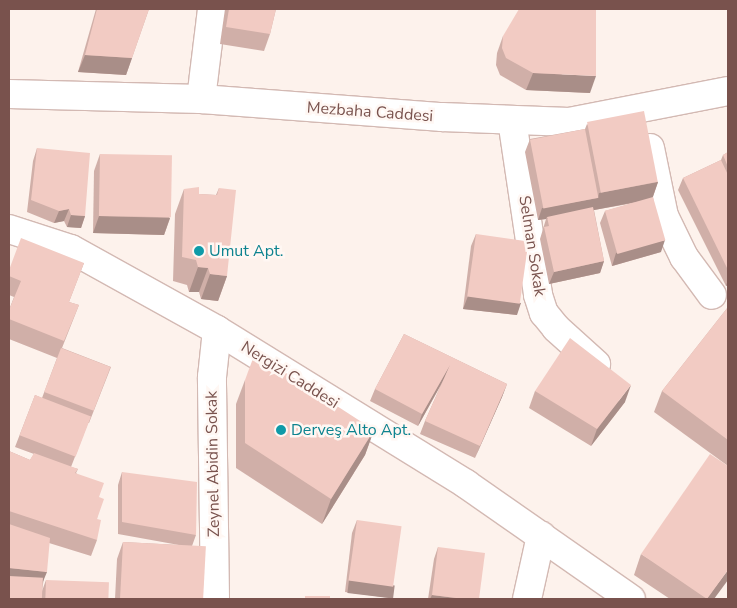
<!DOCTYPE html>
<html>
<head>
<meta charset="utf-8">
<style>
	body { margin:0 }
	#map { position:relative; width:737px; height:608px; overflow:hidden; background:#fdf2ec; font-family:"Nunito Sans",sans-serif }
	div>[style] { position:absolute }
	.roads { filter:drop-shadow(1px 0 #d3b9b3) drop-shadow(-1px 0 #d3b9b3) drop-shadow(0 1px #d3b9b3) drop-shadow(0 -1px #d3b9b3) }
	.street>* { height:28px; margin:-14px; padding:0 14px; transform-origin:14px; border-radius:14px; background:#fff }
	.secondary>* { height:28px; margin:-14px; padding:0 14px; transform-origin:14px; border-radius:14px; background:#fff }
	.wall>* { inset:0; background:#d0afa8 }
	.shaded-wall>* { inset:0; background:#a98e88; transform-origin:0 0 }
	.building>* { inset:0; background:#f2cbc3; transform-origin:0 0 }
	.dots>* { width:14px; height:14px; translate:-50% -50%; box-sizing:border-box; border:2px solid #fff7f3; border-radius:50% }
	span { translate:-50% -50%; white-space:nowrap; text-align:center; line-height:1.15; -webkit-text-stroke:5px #fff7f3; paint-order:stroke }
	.street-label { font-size:16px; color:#79524d }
	.culture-label { font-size:16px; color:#0d838f }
	.left { translate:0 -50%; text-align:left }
	.frame { position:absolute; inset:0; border:10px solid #79524d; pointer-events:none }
</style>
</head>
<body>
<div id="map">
	<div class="roads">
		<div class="street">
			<div style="left:201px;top:99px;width:91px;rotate:-83deg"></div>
			<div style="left:512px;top:120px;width:177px;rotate:81.5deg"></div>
			<div style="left:538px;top:295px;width:19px;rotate:72deg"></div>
			<div style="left:544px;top:313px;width:19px;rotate:51deg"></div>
			<div style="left:556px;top:328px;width:54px;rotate:42deg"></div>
			<div style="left:650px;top:148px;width:69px;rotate:78.4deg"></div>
			<div style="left:664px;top:216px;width:46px;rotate:64deg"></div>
			<div style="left:684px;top:257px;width:47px;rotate:53.6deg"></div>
			<div style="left:215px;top:599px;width:222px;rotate:-90.8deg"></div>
			<div style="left:212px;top:377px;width:47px;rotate:-83.9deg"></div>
			<div style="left:527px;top:599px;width:65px;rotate:-77.5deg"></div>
		</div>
		<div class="secondary">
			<div style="left:9px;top:94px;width:192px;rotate:1.5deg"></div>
			<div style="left:201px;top:99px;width:242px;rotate:4.3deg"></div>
			<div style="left:442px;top:117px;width:127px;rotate:2.3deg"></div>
			<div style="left:569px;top:122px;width:162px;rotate:-11deg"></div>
			<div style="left:9px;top:229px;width:65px;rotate:17.9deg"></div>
			<div style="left:71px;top:249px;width:167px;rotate:29deg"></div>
			<div style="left:217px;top:330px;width:293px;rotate:31.7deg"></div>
			<div style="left:466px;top:484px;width:201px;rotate:34.9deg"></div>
		</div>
	</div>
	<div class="wall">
		<div style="clip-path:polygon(96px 9px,149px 9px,126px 75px,78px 72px)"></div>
		<div style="clip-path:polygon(225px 9px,276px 9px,270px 34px,264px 51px,220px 44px)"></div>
		<div style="clip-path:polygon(503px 36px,590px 93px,526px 90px,500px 75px,496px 65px,497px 53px)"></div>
		<div style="clip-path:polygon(587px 124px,658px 182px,653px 197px,661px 252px,612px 266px,600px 223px,605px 211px,634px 203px,594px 210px,604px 261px,600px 273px,549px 284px,540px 239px,546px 219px,538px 220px,525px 152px,530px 139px,585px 129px)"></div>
		<div style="clip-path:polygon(37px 148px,85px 216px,81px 228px,67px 227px,64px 221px,54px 223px,27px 212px,33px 161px)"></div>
		<div style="clip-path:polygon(728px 152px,728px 285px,726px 286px,678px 190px,683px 178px,721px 160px,723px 155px)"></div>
		<div style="clip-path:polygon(100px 154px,170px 218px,164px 235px,93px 233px,94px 171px)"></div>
		<div style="clip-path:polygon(219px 188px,227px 276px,218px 301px,201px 299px,199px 292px,189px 292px,187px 285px,173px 281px,175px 214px,184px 189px,199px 194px,216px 195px)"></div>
		<div style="clip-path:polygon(476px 234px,517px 315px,463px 309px,471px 246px)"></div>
		<div style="clip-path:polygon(84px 263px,69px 302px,79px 305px,62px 348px,111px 367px,89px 423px,88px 423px,71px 467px,78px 469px,76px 473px,99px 497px,97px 519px,97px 540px,91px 556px,49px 543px,42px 591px,46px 580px,108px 599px,9px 599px,9px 451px,30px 460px,34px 454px,15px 447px,35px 395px,42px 398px,57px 358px,9px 339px,9px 310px,14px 297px,9px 295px,9px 270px)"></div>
		<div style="clip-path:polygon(728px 307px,728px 466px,654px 412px,662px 391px)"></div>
		<div style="clip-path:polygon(404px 334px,507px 384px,502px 397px,475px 458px,420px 434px,425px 421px,441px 385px,418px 426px,370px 401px,375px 389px)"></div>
		<div style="clip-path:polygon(245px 380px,374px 430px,365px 455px,322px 524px,236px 468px,236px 404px)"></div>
		<div style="clip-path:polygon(535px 391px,625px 402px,591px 446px,529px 408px)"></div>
		<div style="clip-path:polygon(122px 472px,196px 535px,192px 546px,203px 599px,115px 599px,117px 559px,123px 542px,179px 545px,118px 534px,118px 485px)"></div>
		<div style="clip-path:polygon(357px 520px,390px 598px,345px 592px,352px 533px)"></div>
		<div style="clip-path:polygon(438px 547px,479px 599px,428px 599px,434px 559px)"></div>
		<div style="clip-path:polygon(641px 554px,714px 599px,670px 599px,634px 575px)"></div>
	</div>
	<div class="shaded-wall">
		<div style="clip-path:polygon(85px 55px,132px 58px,126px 75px,78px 72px)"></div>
		<div style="clip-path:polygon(533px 73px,596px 76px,590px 93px,526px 90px)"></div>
		<div style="clip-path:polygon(658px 182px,652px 199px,547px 219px,547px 217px,546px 219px,538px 220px,542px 208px,598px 198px,599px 193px)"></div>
		<div style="clip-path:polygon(69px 209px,64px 221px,54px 223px,59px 211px)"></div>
		<div style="clip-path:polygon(71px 215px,85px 216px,81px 228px,67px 227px)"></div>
		<div style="clip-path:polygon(99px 216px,170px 218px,164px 235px,93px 233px)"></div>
		<div style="clip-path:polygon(665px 240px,661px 252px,612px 266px,616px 253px)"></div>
		<div style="clip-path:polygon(604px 261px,600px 273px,549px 284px,554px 272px)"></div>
		<div style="clip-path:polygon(198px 267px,208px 268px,199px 292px,189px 292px)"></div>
		<div style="clip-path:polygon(210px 274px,227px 276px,218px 301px,201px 299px)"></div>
		<div style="clip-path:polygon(728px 279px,728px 285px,726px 286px)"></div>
		<div style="clip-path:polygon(468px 296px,521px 303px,517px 315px,463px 309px)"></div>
		<div style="clip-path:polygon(450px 365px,445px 377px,418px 426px,422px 414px)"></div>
		<div style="clip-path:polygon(507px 384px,502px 397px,475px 458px,480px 446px)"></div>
		<div style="clip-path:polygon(631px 385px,625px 402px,591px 446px,597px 429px)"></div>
		<div style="clip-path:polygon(374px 430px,365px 455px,322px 524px,331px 499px)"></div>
		<div style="clip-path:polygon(9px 568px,47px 572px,42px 584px,9px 581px)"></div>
		<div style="clip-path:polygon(728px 570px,728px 580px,714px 599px,706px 599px)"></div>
		<div style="left:349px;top:580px;width:46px;height:13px;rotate:7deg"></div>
		<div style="clip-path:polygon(432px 595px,464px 599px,430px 599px)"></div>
	</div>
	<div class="building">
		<div style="clip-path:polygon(97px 9px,149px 9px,132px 58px,85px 55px)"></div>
		<div style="clip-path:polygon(229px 9px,276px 9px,270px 34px,226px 27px)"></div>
		<div style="clip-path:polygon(519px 9px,596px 9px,596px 76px,533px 73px,506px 58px,502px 48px,503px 36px)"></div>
		<div style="left:644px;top:111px;width:72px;height:58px;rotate:79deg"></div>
		<div style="left:585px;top:129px;width:70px;height:56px;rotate:79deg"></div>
		<div style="clip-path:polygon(37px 148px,90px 153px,85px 216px,71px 215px,69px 209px,59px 211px,31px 200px)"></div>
		<div style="clip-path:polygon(728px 152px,728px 167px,723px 155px)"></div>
		<div style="left:100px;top:154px;width:72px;height:62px;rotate:1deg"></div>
		<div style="clip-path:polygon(721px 160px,728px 175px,728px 270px,683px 178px)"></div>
		<div style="clip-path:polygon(199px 187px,199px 194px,217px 195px,219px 188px,236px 190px,227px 276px,210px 274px,208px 268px,198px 267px,196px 260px,182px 257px,184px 189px)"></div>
		<div style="left:653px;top:197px;width:45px;height:50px;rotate:74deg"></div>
		<div style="clip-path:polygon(593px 207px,604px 261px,554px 272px,544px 227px,549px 226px,547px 217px)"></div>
		<div style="left:476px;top:234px;width:53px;height:63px;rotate:8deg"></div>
		<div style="clip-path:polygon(21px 238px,84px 263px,69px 302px,79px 305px,64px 341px,9px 319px,9px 310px,21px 281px,9px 276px,9px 270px)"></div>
		<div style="clip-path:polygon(728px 307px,728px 440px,662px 391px)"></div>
		<div style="clip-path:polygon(404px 334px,507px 384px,480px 446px,425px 421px,450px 365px,422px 414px,375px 389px)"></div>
		<div style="clip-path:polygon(570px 338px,631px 385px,597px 429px,535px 391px)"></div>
		<div style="left:61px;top:348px;width:53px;height:47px;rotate:21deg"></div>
		<div style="clip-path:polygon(255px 353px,374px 430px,331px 499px,245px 443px,245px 380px)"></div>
		<div style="left:35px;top:395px;width:60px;height:43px;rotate:21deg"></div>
		<div style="clip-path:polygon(9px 451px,30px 460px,34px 453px,78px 469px,75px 473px,104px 483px,99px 497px,104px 499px,97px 519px,101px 520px,97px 540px,9px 511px)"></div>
		<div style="clip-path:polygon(710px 454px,728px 466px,728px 570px,707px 599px,641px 554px)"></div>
		<div style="clip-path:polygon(122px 472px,197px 482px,196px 535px,122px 522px)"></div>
		<div style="left:357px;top:520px;width:45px;height:61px;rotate:8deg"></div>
		<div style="clip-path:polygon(9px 524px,50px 538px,47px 572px,9px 568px)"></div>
		<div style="left:123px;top:542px;width:83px;height:57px;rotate:3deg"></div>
		<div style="clip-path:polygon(438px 547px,485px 553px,479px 599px,464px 599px,432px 595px)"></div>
		<div style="left:9px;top:576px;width:34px;height:23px;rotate:3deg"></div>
		<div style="left:46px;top:580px;width:63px;height:19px;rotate:2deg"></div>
		<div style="left:305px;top:596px;width:25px;height:3px"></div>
	</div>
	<div class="dots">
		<div style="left:199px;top:251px;background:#0f9aa8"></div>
		<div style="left:281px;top:430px;background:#0f9aa8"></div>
	</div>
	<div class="street-label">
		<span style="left:370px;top:112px;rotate:4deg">Mezbaha Caddesi</span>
		<span style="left:532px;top:246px;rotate:81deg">Selman Sokak</span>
		<span style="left:290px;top:375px;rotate:32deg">Nergizi Caddesi</span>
		<span style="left:213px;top:464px;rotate:-91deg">Zeynel Abidin Sokak</span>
	</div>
	<div class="culture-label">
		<span class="left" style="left:209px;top:251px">Umut Apt.</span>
		<span class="left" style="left:291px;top:430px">Derveş Alto Apt.</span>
	</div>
	<div class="frame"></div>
</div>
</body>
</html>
